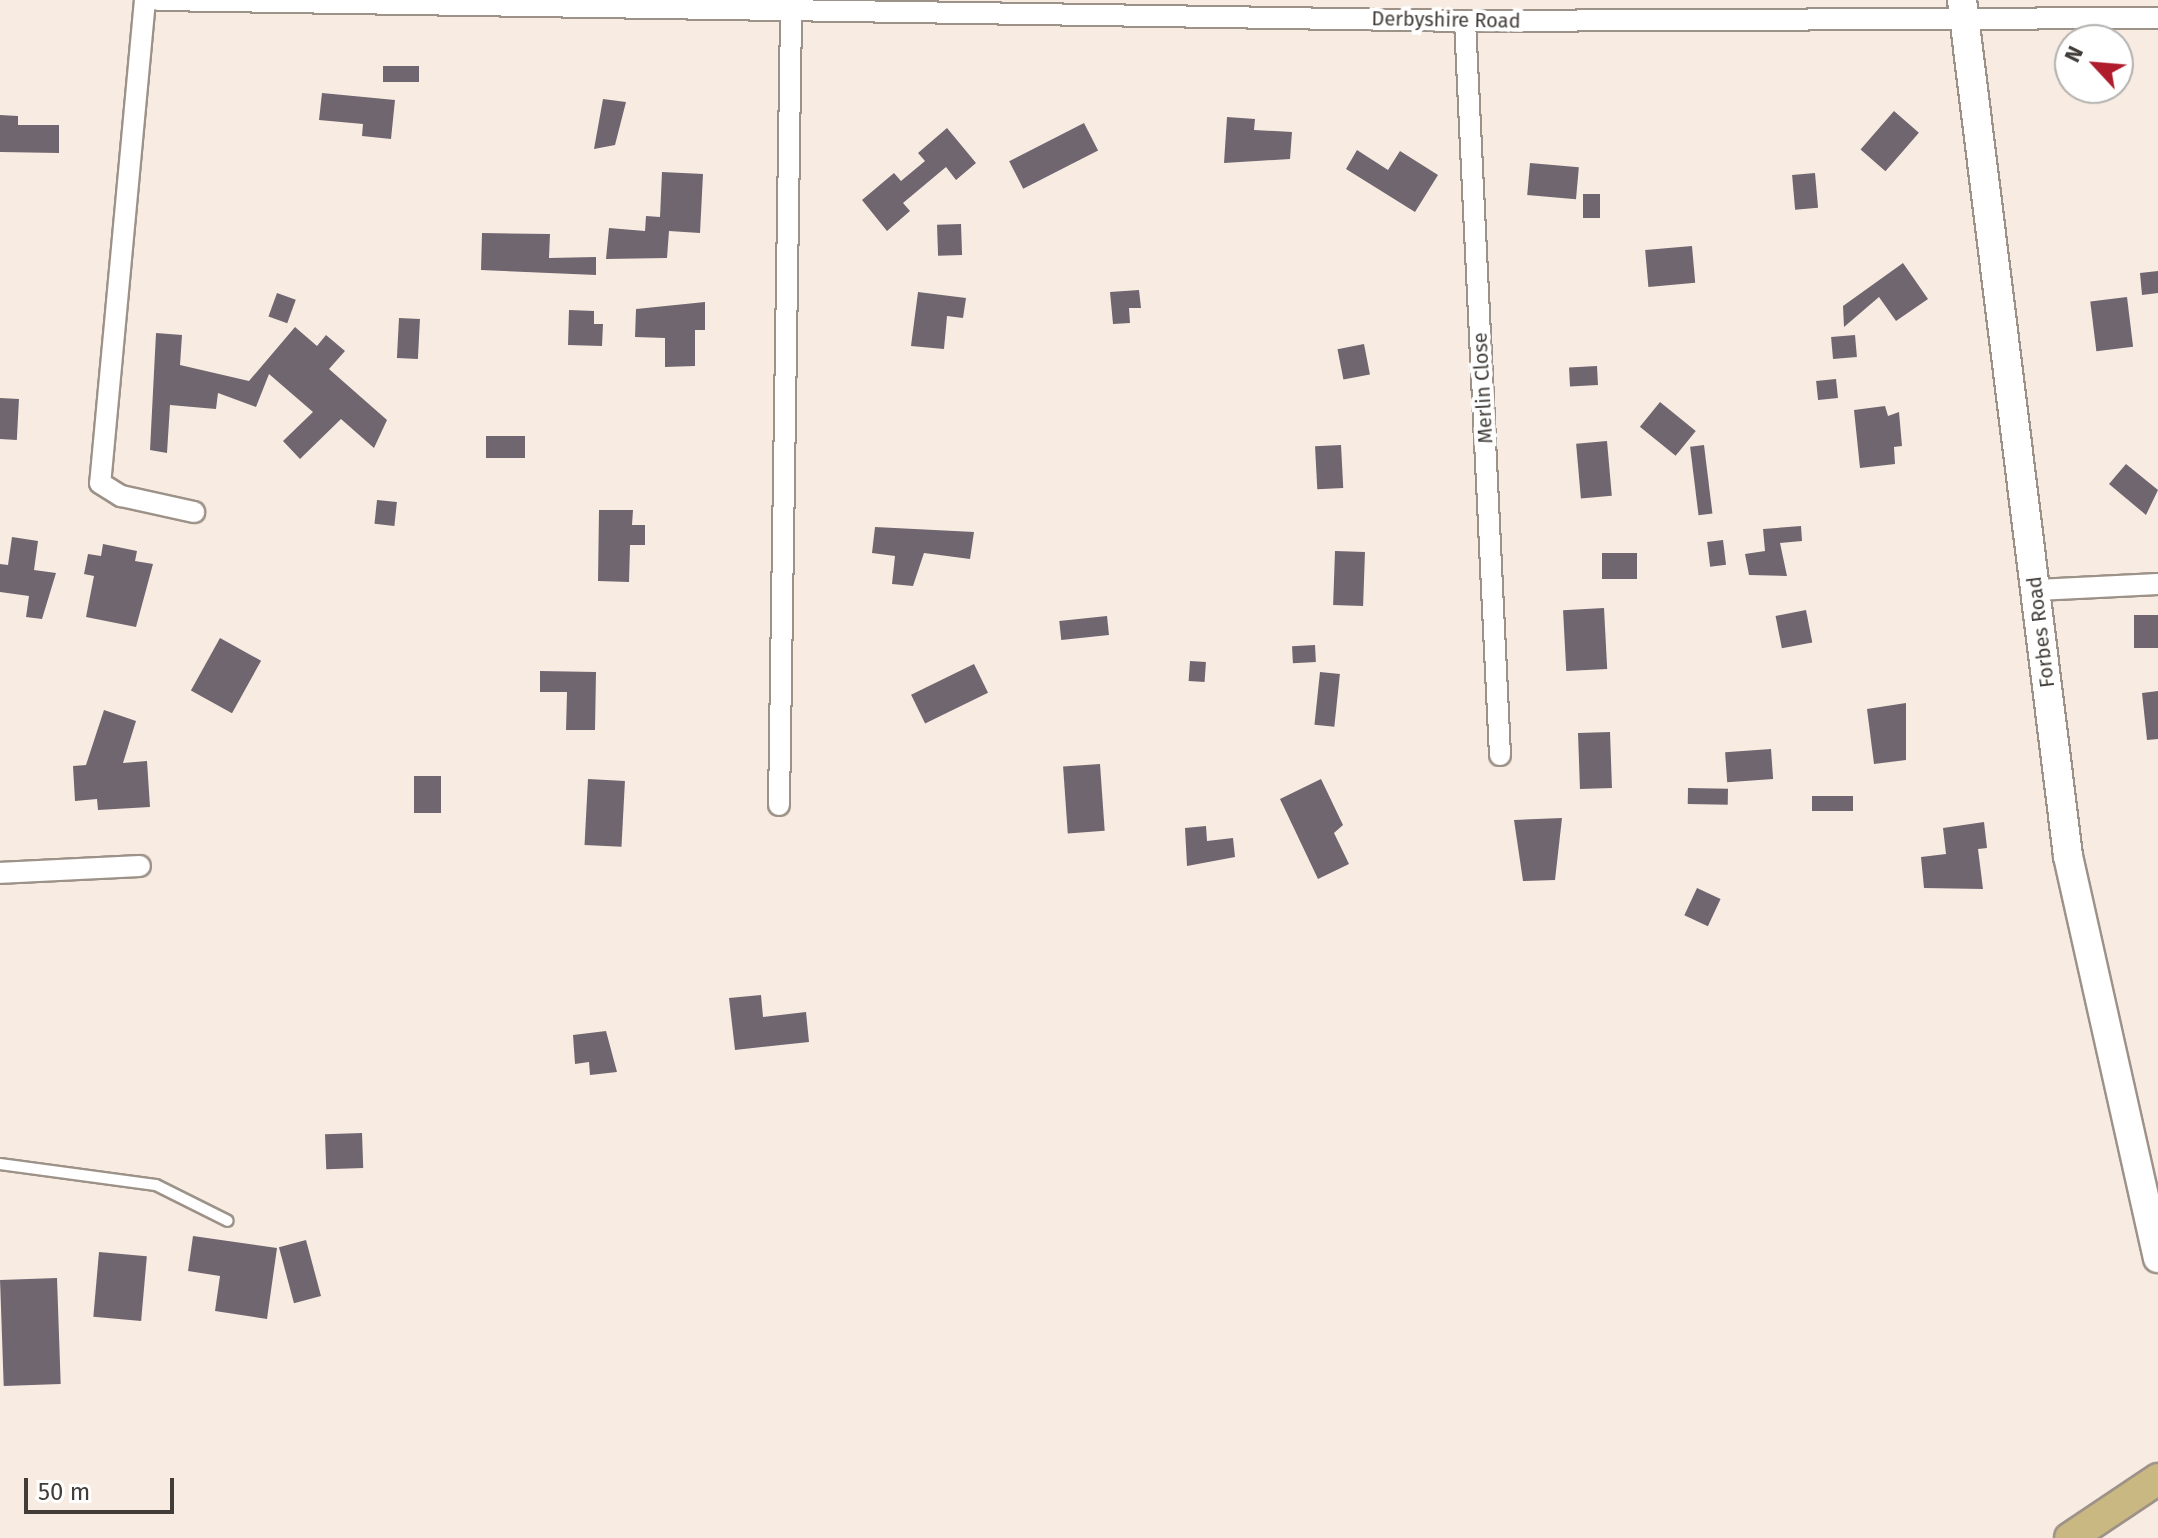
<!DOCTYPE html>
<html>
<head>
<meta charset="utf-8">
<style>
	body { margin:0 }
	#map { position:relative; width:2158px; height:1538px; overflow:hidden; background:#f8ece2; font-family:"Fira Sans",sans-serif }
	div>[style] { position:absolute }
	.building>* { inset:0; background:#706670; transform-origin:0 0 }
	.roads { filter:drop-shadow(2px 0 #9d9288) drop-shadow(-2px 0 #9d9288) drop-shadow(0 2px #9d9288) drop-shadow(0 -2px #9d9288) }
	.lane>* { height:10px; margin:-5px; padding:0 5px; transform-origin:5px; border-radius:5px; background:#fff }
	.street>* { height:20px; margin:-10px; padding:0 10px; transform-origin:10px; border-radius:10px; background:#fff }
	.secondary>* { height:28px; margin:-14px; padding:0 14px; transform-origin:14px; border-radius:14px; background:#fff }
	.primary>* { height:30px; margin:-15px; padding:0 15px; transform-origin:15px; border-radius:15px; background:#cab882 }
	span { translate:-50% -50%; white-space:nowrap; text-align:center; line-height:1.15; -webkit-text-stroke:8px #fff; paint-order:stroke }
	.street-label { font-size:20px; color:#413c38 }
	.north { position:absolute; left:2054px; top:24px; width:80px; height:80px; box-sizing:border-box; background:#fff; border:2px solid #b3b1af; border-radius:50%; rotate:296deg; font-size:22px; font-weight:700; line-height:32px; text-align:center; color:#413c38 }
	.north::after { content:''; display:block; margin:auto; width:28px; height:36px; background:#af1c2b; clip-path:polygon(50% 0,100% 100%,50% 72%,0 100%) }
	.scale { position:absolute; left:24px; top:1478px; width:150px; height:36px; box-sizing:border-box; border:4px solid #413c38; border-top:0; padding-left:10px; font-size:24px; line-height:28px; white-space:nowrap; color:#413c38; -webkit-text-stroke:6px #fff; paint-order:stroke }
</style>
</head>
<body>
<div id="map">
	<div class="building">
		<div style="left:419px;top:66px;width:16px;height:36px;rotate:90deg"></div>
		<div style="clip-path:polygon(322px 93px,395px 100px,391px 139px,362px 136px,363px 124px,319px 120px)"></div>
		<div style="clip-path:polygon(603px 99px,626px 102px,615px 145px,594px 149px)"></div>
		<div style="left:1894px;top:111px;width:33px;height:51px;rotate:41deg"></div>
		<div style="clip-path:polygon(0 115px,18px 116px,18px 125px,59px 125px,59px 153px,0 152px)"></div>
		<div style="clip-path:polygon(1227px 117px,1255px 119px,1254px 130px,1292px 132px,1290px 159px,1224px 163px)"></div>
		<div style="left:1084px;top:123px;width:31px;height:84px;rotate:63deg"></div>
		<div style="clip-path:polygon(947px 128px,976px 163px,956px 180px,946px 167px,903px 203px,910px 211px,887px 231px,862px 200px,894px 173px,901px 181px,925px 161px,918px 153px)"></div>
		<div style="clip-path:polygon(1357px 150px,1388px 170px,1400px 151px,1438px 175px,1415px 212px,1346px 169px)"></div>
		<div style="left:1530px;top:163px;width:49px;height:32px;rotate:5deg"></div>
		<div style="clip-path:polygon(662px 172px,703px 174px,700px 233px,669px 231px,667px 258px,606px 259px,609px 228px,645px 231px,646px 216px,660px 217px)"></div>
		<div style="left:1815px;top:173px;width:35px;height:23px;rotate:85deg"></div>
		<div style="left:1583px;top:194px;width:17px;height:24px"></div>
		<div style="left:961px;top:224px;width:31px;height:24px;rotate:88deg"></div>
		<div style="clip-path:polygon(482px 233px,550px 234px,549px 258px,596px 257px,596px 275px,481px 270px)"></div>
		<div style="left:1692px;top:246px;width:37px;height:47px;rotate:85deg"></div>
		<div style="clip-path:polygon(1903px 263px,1928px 299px,1896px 321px,1879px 297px,1844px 327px,1843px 306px)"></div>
		<div style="clip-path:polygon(2158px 271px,2158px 293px,2142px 295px,2140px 273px)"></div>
		<div style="clip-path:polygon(1139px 290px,1141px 308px,1129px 308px,1130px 323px,1113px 324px,1110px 292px)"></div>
		<div style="clip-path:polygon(918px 292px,966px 298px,963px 318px,947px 316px,944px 349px,911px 346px)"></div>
		<div style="left:277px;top:293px;width:20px;height:25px;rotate:20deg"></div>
		<div style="left:2127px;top:297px;width:50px;height:37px;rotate:83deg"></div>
		<div style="clip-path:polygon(705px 302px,705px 330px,695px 330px,695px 366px,665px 367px,665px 338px,635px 337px,636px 309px)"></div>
		<div style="clip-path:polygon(569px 310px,594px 311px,594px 324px,603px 324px,602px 346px,568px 345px)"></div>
		<div style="left:399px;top:318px;width:21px;height:40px;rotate:3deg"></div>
		<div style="clip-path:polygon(295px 327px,317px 346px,326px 335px,345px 351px,329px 369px,387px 420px,374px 448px,341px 419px,300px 459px,283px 441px,313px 412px,269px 374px,256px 407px,218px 393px,216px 409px,170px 405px,167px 453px,150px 450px,156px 333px,182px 335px,180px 365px,249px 381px)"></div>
		<div style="left:1855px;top:335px;width:22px;height:24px;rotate:85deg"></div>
		<div style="left:1364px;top:344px;width:31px;height:27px;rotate:79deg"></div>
		<div style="left:1597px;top:366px;width:19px;height:28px;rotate:87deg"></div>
		<div style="left:1836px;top:379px;width:19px;height:20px;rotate:84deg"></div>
		<div style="left:0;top:398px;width:19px;height:41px;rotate:3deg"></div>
		<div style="left:1660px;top:402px;width:46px;height:32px;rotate:39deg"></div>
		<div style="clip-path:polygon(1885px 406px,1888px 416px,1899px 412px,1902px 446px,1894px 447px,1895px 464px,1860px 468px,1854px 410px)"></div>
		<div style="left:525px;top:436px;width:22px;height:39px;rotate:90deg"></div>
		<div style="left:1607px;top:441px;width:55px;height:31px;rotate:85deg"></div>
		<div style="left:1341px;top:445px;width:43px;height:26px;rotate:87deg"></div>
		<div style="left:1704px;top:445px;width:69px;height:14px;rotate:83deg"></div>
		<div style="clip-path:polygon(2126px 464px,2158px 490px,2146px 515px,2109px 484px)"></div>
		<div style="left:377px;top:500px;width:20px;height:24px;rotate:6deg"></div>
		<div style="clip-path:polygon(599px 510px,633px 510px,632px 525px,645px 525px,645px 545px,630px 545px,629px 582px,598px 581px)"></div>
		<div style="clip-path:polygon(1801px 526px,1802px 541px,1780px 543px,1787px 576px,1749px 575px,1745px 554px,1765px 551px,1763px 529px)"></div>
		<div style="clip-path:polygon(875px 527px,974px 532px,970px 559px,924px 553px,913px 586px,892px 584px,895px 556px,872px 553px)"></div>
		<div style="clip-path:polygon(12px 537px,38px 541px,34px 570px,56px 573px,42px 619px,26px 617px,29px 596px,0 592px,0 564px,8px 565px)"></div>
		<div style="left:1723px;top:540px;width:25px;height:16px;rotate:83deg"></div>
		<div style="clip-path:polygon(103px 544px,137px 551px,135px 561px,153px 564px,136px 627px,86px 617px,94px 576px,84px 574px,88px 554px,101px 556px)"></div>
		<div style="left:1335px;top:551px;width:30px;height:54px;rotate:2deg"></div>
		<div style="left:1602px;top:553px;width:35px;height:26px"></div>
		<div style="left:1604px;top:608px;width:61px;height:41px;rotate:87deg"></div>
		<div style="left:1806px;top:610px;width:33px;height:31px;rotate:79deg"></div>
		<div style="left:2134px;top:615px;width:24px;height:33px"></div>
		<div style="left:1107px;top:616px;width:19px;height:48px;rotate:84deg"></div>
		<div style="left:220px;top:638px;width:47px;height:60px;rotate:29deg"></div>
		<div style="left:1315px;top:645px;width:17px;height:23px;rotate:87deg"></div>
		<div style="left:1190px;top:661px;width:16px;height:20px;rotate:4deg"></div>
		<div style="left:974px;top:664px;width:32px;height:70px;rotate:64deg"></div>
		<div style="clip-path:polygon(540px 671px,596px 672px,595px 730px,566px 730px,567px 692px,540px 692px)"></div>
		<div style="left:1320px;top:672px;width:20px;height:53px;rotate:6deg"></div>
		<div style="clip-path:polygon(2158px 691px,2158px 739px,2147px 740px,2142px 693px)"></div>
		<div style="clip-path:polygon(1906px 703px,1906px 760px,1874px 764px,1867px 709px)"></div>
		<div style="clip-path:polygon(104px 710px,136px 721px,123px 763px,147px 761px,150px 807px,98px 810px,97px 799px,75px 801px,73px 766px,86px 765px)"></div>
		<div style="left:1610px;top:732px;width:56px;height:32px;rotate:88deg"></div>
		<div style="left:1771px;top:749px;width:30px;height:46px;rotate:86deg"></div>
		<div style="left:1100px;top:764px;width:67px;height:37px;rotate:86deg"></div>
		<div style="left:414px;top:776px;width:27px;height:37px"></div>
		<div style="left:588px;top:779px;width:37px;height:66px;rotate:3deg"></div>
		<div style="clip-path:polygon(1321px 779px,1343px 825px,1334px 833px,1349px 864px,1318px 879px,1280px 799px)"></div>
		<div style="left:1688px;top:788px;width:40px;height:16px;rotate:1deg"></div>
		<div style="left:1853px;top:796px;width:15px;height:41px;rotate:90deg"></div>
		<div style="clip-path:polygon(1562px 818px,1555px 880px,1523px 881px,1514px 820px)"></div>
		<div style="clip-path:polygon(1984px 822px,1987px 848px,1978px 849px,1983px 889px,1924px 888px,1921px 857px,1946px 854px,1943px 828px)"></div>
		<div style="clip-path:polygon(1206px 826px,1207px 841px,1233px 838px,1235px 857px,1187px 866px,1185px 828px)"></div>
		<div style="left:1697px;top:888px;width:26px;height:30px;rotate:25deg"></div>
		<div style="clip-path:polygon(761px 995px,763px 1017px,806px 1012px,809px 1042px,735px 1050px,729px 998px)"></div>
		<div style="clip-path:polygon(606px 1031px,617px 1072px,590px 1075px,589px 1062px,575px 1064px,573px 1035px)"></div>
		<div style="left:362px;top:1133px;width:35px;height:37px;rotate:88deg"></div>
		<div style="clip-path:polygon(193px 1236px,277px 1248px,267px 1319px,215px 1311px,220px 1276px,188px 1271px)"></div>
		<div style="left:306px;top:1240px;width:58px;height:28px;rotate:75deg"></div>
		<div style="left:99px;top:1252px;width:48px;height:65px;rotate:5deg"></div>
		<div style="left:57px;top:1278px;width:106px;height:57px;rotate:88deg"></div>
	</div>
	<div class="roads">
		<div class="lane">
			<div style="left:0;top:1164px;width:157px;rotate:7.7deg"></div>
			<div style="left:156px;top:1185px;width:80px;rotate:26.6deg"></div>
		</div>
		<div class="street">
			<div style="left:145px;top:0;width:485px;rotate:95.3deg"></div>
			<div style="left:100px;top:483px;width:25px;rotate:32deg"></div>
			<div style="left:121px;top:496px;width:75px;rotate:12.4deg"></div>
			<div style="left:158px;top:0;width:1307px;rotate:0.92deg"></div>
			<div style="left:1465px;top:21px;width:693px;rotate:-0.25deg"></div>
			<div style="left:1465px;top:21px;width:735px;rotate:87.27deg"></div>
			<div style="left:2037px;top:590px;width:121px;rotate:-2.8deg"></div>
			<div style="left:779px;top:805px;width:794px;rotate:-89.13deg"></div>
			<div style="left:0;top:873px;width:140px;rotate:-2.9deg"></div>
		</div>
		<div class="secondary">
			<div style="left:1962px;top:0;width:863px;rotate:82.94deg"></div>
			<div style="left:2068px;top:856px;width:412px;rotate:77.4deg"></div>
		</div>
		<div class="primary">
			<div style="left:2070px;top:1538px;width:106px;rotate:-33.8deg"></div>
		</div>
	</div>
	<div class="street-label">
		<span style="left:1446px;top:20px;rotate:1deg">Derbyshire Road</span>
		<span style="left:1483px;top:388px;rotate:-93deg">Merlin Close</span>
		<span style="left:2041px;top:632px;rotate:-97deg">Forbes Road</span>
	</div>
	<div class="north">N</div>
	<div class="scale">50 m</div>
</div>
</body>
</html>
